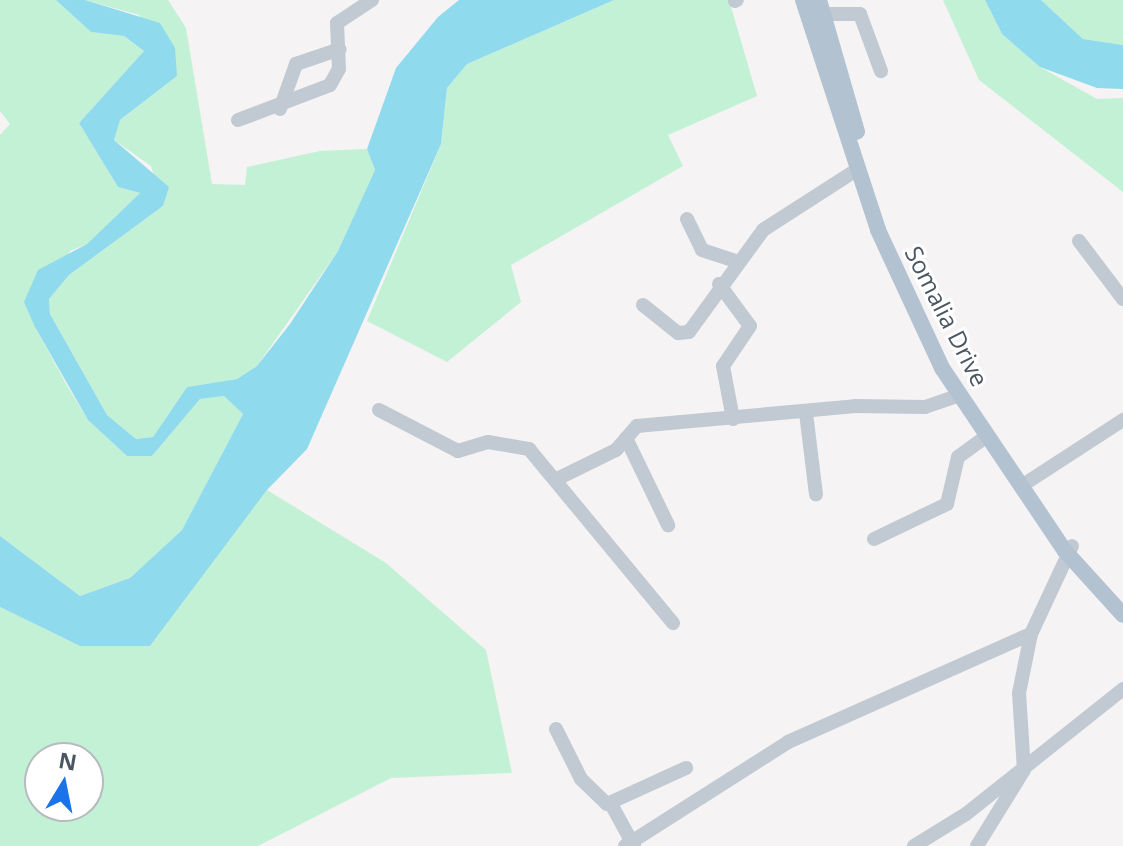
<!DOCTYPE html>
<html>
<head>
<meta charset="utf-8">
<style>
	body { margin:0 }
	#map { position:relative; width:1123px; height:846px; overflow:hidden; background:#f5f3f3; font-family:"Open Sans",sans-serif }
	div>[style] { position:absolute }
	.green>* { inset:0; background:#c3f1d5 }
	.water>* { inset:0; background:#90daee }
	.minor>* { height:14px; margin:-7px; padding:0 7px; transform-origin:7px; border-radius:7px; background:#c1cad2 }
	.major>* { height:16px; margin:-8px; padding:0 8px; transform-origin:8px; border-radius:8px; background:#b3c2d1 }
	span { translate:-50% -50%; white-space:nowrap; text-align:center; line-height:1.15; -webkit-text-stroke:6px #fff; paint-order:stroke }
	.street-label { font-size:24px; color:#4a5661 }
	.north { position:absolute; left:24px; top:742px; width:80px; height:80px; box-sizing:border-box; background:#fff; border:2px solid #b7bbc0; border-radius:50%; rotate:10deg; font-size:22px; font-weight:700; line-height:32px; text-align:center; color:#4a5661 }
	.north::after { content:''; display:block; margin:auto; width:28px; height:36px; background:#1a73e8; clip-path:polygon(50% 0,100% 100%,50% 72%,0 100%) }
</style>
</head>
<body>
<div id="map">
	<div class="green">
		<div style="clip-path:polygon(0 0,56px 0,91px 32px,124px 36px,144px 51px,79px 123px,118px 187px,140px 193px,87px 244px,70px 251px,35px 327px,66px 384px,88px 420px,127px 456px,152px 456px,200px 399px,224px 396px,243px 414px,182px 530px,130px 578px,80px 596px,0 536px,0 135px,10px 124px,0 111px)"></div>
		<div style="clip-path:polygon(85px 0,168px 0,186px 28px,212px 184px,245px 185px,247px 167px,320px 151px,367px 149px,375px 170px,338px 251px,257px 366px,237px 379px,187px 387px,153px 437px,136px 439px,107px 415px,50px 314px,49px 299px,69px 275px,163px 206px,151px 166px,114px 140px,119px 121px,177px 76px,139px 15px)"></div>
		<div style="clip-path:polygon(614px 0,729px 0,757px 96px,668px 135px,683px 166px,511px 265px,521px 302px,447px 362px,367px 321px,441px 144px,447px 88px,467px 64px)"></div>
		<div style="clip-path:polygon(943px 0,985px 0,1002px 34px,1040px 67px,1097px 99px,1123px 98px,1123px 192px,979px 80px)"></div>
		<div style="clip-path:polygon(1041px 0,1123px 0,1123px 45px,1083px 39px)"></div>
		<div style="clip-path:polygon(evenodd,267px 490px,386px 563px,486px 650px,512px 773px,391px 778px,258px 846px,0 846px,0 607px,80px 646px,150px 646px,267px 490px,40px 758px,88px 758px,88px 806px,40px 806px,40px 758px)"></div>
	</div>
	<div class="water">
		<div style="clip-path:polygon(56px 0,85px 0,160px 23px,175px 48px,177px 76px,120px 120px,114px 140px,169px 187px,163px 206px,69px 275px,49px 299px,50px 314px,107px 415px,136px 439px,153px 437px,187px 387px,237px 379px,257px 366px,290px 324px,338px 251px,375px 170px,367px 149px,396px 68px,438px 17px,459px 0,614px 0,467px 64px,447px 88px,441px 144px,307px 449px,267px 490px,150px 646px,80px 646px,0 607px,0 536px,80px 596px,130px 578px,182px 530px,243px 414px,224px 396px,200px 399px,152px 456px,127px 456px,88px 420px,35px 327px,24px 302px,38px 270px,87px 244px,140px 193px,118px 187px,79px 123px,144px 51px,124px 36px,91px 32px)"></div>
		<div style="clip-path:polygon(985px 0,1041px 0,1083px 39px,1123px 45px,1123px 89px,1097px 88px,1040px 67px,1002px 34px)"></div>
	</div>
	<div class="minor">
		<div style="left:735px;top:1px;width:2px;rotate:-27deg"></div>
		<div style="left:823px;top:14px;width:37px"></div>
		<div style="left:860px;top:14px;width:61px;rotate:69.8deg"></div>
		<div style="left:280px;top:109px;width:48px;rotate:-70.4deg"></div>
		<div style="left:296px;top:64px;width:46px;rotate:-18.8deg"></div>
		<div style="left:238px;top:120px;width:98px;rotate:-20.8deg"></div>
		<div style="left:330px;top:85px;width:18px;rotate:-61deg"></div>
		<div style="left:339px;top:69px;width:46px;rotate:-92.5deg"></div>
		<div style="left:337px;top:23px;width:42px;rotate:-33.3deg"></div>
		<div style="left:687px;top:219px;width:34px;rotate:64deg"></div>
		<div style="left:702px;top:250px;width:35px;rotate:18deg"></div>
		<div style="left:1079px;top:241px;width:73px;rotate:52.8deg"></div>
		<div style="left:719px;top:284px;width:52px;rotate:53.6deg"></div>
		<div style="left:750px;top:326px;width:48px;rotate:124deg"></div>
		<div style="left:723px;top:366px;width:54px;rotate:79.3deg"></div>
		<div style="left:643px;top:305px;width:45px;rotate:38.7deg"></div>
		<div style="left:678px;top:333px;width:11px;rotate:-5deg"></div>
		<div style="left:689px;top:332px;width:126px;rotate:-54deg"></div>
		<div style="left:763px;top:230px;width:113px;rotate:-32.7deg"></div>
		<div style="left:379px;top:410px;width:89px;rotate:27.4deg"></div>
		<div style="left:458px;top:451px;width:31px;rotate:-17deg"></div>
		<div style="left:488px;top:442px;width:42px;rotate:9.7deg"></div>
		<div style="left:529px;top:449px;width:226px;rotate:50.4deg"></div>
		<div style="left:806px;top:413px;width:82px;rotate:83deg"></div>
		<div style="left:626px;top:438px;width:97px;rotate:64.2deg"></div>
		<div style="left:559px;top:478px;width:64px;rotate:-26.2deg"></div>
		<div style="left:616px;top:450px;width:32px;rotate:-49deg"></div>
		<div style="left:637px;top:426px;width:219px;rotate:-5.2deg"></div>
		<div style="left:855px;top:406px;width:70px;rotate:0.8deg"></div>
		<div style="left:925px;top:407px;width:36px;rotate:-19deg"></div>
		<div style="left:1026px;top:483px;width:116px;rotate:-33deg"></div>
		<div style="left:874px;top:539px;width:81px;rotate:-25.6deg"></div>
		<div style="left:947px;top:504px;width:48px;rotate:-76.8deg"></div>
		<div style="left:958px;top:457px;width:34px;rotate:-36deg"></div>
		<div style="left:556px;top:729px;width:56px;rotate:63.4deg"></div>
		<div style="left:581px;top:779px;width:36px;rotate:44deg"></div>
		<div style="left:607px;top:804px;width:87px;rotate:-24.5deg"></div>
		<div style="left:611px;top:804px;width:48px;rotate:61.3deg"></div>
		<div style="left:625px;top:846px;width:193px;rotate:-32.5deg"></div>
		<div style="left:788px;top:742px;width:266px;rotate:-24deg"></div>
		<div style="left:1031px;top:634px;width:97px;rotate:-65deg"></div>
		<div style="left:914px;top:846px;width:61px;rotate:-31.6deg"></div>
		<div style="left:966px;top:814px;width:201px;rotate:-38.5deg"></div>
		<div style="left:977px;top:846px;width:89px;rotate:-58.3deg"></div>
		<div style="left:1024px;top:770px;width:77px;rotate:-93.7deg"></div>
		<div style="left:1019px;top:693px;width:60px;rotate:-78.5deg"></div>
	</div>
	<div class="major">
		<div style="left:803px;top:0;width:242px;rotate:71.9deg"></div>
		<div style="left:878px;top:230px;width:152px;rotate:65.1deg"></div>
		<div style="left:942px;top:368px;width:220px;rotate:56.1deg"></div>
		<div style="left:1065px;top:551px;width:86px;rotate:47.8deg"></div>
		<div style="left:819px;top:0;width:137px;rotate:73.9deg"></div>
	</div>
	<div class="street-label">
		<span style="left:947px;top:316px;rotate:63deg">Somalia Drive</span>
	</div>
	<div class="north">N</div>
</div>
</body>
</html>
